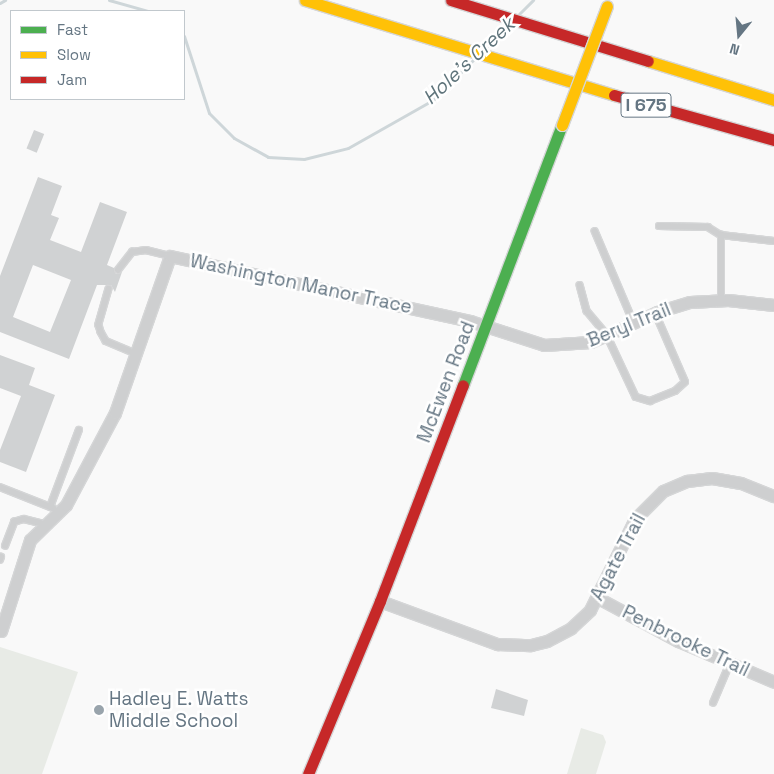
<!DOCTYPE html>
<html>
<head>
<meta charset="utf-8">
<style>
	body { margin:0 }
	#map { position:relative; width:774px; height:774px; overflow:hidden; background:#f9f9f9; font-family:"Space Grotesk",sans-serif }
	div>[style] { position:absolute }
	.green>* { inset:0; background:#e8ebe6 }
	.stream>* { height:3px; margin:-1.5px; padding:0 1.5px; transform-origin:1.5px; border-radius:1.5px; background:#ced6d9 }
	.building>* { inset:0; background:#d0d2d3; transform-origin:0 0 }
	.roads { filter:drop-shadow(1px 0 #d5d6d7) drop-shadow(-1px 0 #d5d6d7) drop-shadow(0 1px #d5d6d7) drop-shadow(0 -1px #d5d6d7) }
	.lane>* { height:5.5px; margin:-2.75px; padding:0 2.75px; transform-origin:2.75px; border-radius:2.75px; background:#cecfd0 }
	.street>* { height:11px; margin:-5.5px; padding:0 5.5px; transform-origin:5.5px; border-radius:5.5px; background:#cecfd0 }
	.fast>* { height:11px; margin:-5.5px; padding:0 5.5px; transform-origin:5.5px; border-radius:5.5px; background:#4caf50 }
	.slow>* { height:11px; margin:-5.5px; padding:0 5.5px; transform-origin:5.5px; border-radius:5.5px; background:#ffc107 }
	.jam>* { height:11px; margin:-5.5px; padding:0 5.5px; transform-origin:5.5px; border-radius:5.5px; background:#c62828 }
	.bridges { filter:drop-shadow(1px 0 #d5d6d7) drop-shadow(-1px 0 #d5d6d7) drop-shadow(0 1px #d5d6d7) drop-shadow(0 -1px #d5d6d7) }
	.slow-bridge>* { height:11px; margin:-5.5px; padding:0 5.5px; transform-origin:5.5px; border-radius:5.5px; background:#ffc107 }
	.dots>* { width:14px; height:14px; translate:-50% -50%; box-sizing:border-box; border:2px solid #fff; border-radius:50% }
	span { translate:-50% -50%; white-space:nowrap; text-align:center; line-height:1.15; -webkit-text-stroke:5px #fff; paint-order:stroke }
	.shield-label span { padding:1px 4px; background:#fff; border:1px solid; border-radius:4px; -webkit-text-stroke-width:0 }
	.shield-label { font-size:18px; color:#657683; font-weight:700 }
	.street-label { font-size:19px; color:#657683 }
	.poi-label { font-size:19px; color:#657683 }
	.left { translate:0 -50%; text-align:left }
	.water-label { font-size:20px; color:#60757c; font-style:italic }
	.legend { position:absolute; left:10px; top:10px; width:175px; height:90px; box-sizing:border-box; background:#fff; border:1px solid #c1c8cd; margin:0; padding:6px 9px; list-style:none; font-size:15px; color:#657683 }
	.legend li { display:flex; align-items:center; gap:10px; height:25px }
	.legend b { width:25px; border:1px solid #c1c8cd }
	.north { position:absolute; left:714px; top:10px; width:50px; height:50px; -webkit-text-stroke:4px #fff; paint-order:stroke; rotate:197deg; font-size:14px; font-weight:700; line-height:20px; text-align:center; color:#657683 }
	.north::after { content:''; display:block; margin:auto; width:18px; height:22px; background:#657683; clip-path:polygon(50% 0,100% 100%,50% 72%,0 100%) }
</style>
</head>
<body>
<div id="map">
	<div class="green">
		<div style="clip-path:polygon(0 647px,78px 672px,42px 774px,0 774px)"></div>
		<div style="clip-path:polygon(581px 728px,603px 735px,606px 742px,596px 774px,567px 774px)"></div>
	</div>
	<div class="stream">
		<div style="left:109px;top:0;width:41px;rotate:15.8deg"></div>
		<div style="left:0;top:3px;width:6px;rotate:-31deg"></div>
		<div style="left:519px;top:14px;width:20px;rotate:-45deg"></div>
		<div style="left:184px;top:36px;width:81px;rotate:72deg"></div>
		<div style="left:209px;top:113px;width:35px;rotate:45deg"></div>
		<div style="left:234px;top:138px;width:39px;rotate:29deg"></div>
		<div style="left:268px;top:157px;width:36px;rotate:3deg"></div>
		<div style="left:304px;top:159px;width:45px;rotate:-14deg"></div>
		<div style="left:348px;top:148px;width:98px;rotate:-29.5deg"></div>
		<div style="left:433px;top:100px;width:58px;rotate:-45deg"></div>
		<div style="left:486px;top:48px;width:32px;rotate:-46deg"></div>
	</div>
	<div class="building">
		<div style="left:34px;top:130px;width:11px;height:20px;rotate:22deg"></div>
		<div style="clip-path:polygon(evenodd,38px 177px,62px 186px,51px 215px,59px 218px,50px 240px,81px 252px,100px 202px,127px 212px,107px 265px,114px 268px,116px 274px,122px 272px,115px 292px,111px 285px,97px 285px,69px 359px,0 332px,0 276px,38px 177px,33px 265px,71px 280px,50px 332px,13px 317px,33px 265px)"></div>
		<div style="clip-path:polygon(0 355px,35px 368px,29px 385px,55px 395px,26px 472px,0 462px,0 450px,21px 396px,0 388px)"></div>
		<div style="clip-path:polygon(496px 689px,528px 700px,524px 716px,491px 708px)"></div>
	</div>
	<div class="roads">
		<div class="lane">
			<div style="left:659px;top:226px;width:49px;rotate:1.2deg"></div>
			<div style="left:708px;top:227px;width:15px;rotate:32deg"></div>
			<div style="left:595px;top:231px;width:100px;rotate:67deg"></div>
			<div style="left:118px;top:270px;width:23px;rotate:-52deg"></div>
			<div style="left:132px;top:252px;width:14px;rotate:-8deg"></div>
			<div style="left:146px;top:250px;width:25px;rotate:14deg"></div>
			<div style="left:580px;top:285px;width:27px;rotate:75deg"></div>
			<div style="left:587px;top:311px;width:31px;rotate:50deg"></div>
			<div style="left:607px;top:335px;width:68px;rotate:64.9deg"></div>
			<div style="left:636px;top:397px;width:15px;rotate:16deg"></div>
			<div style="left:650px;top:401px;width:27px;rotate:-22deg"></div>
			<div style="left:675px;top:391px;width:13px;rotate:-42deg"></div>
			<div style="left:685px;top:382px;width:75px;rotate:-113.5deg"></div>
			<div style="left:109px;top:289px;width:37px;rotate:106deg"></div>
			<div style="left:99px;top:325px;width:7px;rotate:74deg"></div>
			<div style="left:101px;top:332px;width:10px;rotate:61deg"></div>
			<div style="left:106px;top:341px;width:33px;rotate:23deg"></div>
			<div style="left:721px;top:300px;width:65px;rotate:-90deg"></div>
			<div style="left:721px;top:235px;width:53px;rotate:6.5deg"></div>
			<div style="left:0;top:487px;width:57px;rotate:21.6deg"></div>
			<div style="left:50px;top:507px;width:82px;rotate:-69.4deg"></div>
			<div style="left:5px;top:546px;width:26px;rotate:-69deg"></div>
			<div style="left:14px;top:522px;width:10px;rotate:-17deg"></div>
			<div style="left:24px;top:519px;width:21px;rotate:14deg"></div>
			<div style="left:0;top:560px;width:3px;rotate:-72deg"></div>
			<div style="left:713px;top:703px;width:43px;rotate:-67deg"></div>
		</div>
		<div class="street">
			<div style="left:598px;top:598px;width:91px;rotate:28.3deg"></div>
			<div style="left:678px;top:641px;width:104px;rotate:23.1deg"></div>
			<div style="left:380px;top:601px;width:125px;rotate:20.2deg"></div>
			<div style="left:497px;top:644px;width:34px;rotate:2deg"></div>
			<div style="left:531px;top:645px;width:16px;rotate:-14deg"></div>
			<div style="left:547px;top:641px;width:27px;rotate:-28deg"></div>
			<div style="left:571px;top:628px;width:26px;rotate:-43deg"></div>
			<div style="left:590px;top:610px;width:102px;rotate:-63.7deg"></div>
			<div style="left:635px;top:519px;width:40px;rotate:-45deg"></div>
			<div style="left:663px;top:491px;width:26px;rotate:-23deg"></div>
			<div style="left:687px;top:481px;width:25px;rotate:-7deg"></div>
			<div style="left:712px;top:478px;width:29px;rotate:10deg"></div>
			<div style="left:741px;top:483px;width:35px;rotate:22deg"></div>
			<div style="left:1px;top:631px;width:96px;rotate:-72.3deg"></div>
			<div style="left:30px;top:540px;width:50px;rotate:-44.2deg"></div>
			<div style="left:66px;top:505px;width:104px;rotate:-62deg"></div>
			<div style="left:115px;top:413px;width:166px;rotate:-70.7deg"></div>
			<div style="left:170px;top:256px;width:307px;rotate:12.2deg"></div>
			<div style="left:470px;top:321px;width:78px;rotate:18deg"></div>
			<div style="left:544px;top:345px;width:47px;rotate:-3.7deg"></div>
			<div style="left:591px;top:342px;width:72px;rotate:-24.4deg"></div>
			<div style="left:657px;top:312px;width:34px;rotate:-17deg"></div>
			<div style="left:690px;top:302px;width:38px;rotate:-3deg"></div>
			<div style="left:728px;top:300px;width:46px;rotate:6.2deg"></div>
		</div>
		<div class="fast">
			<div style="left:463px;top:385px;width:278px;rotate:-69.2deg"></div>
		</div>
		<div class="slow">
			<div style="left:305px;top:0;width:323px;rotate:17.1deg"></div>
			<div style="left:648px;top:61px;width:132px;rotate:17.2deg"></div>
		</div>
		<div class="jam">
			<div style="left:451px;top:0;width:206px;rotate:17.2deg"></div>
			<div style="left:614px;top:95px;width:166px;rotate:15.7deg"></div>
			<div style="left:308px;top:774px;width:187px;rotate:-67.4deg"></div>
			<div style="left:380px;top:601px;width:231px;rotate:-69deg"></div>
		</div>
	</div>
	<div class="bridges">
		<div class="slow-bridge">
			<div style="left:562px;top:125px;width:127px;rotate:-69.3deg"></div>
		</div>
	</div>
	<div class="dots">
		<div style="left:99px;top:710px;background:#99a4ac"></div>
	</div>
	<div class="shield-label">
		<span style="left:646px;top:105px">I 675</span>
	</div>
	<div class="street-label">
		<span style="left:301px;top:284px;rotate:12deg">Washington Manor Trace</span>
		<span style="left:629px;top:325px;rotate:-22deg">Beryl Trail</span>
		<span style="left:446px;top:382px;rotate:-69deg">McEwen Road</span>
		<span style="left:618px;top:557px;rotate:-62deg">Agate Trail</span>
		<span style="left:686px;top:641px;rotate:26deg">Penbrooke Trail</span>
	</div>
	<div class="poi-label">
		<span class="left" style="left:109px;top:710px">Hadley E. Watts<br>Middle School</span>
	</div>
	<div class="water-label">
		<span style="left:469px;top:61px;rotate:-43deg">Hole's Creek</span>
	</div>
	<ul class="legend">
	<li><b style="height:6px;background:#4caf50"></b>Fast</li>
	<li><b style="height:6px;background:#ffc107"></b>Slow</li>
	<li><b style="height:6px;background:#c62828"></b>Jam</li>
	</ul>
	<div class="north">N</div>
</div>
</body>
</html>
